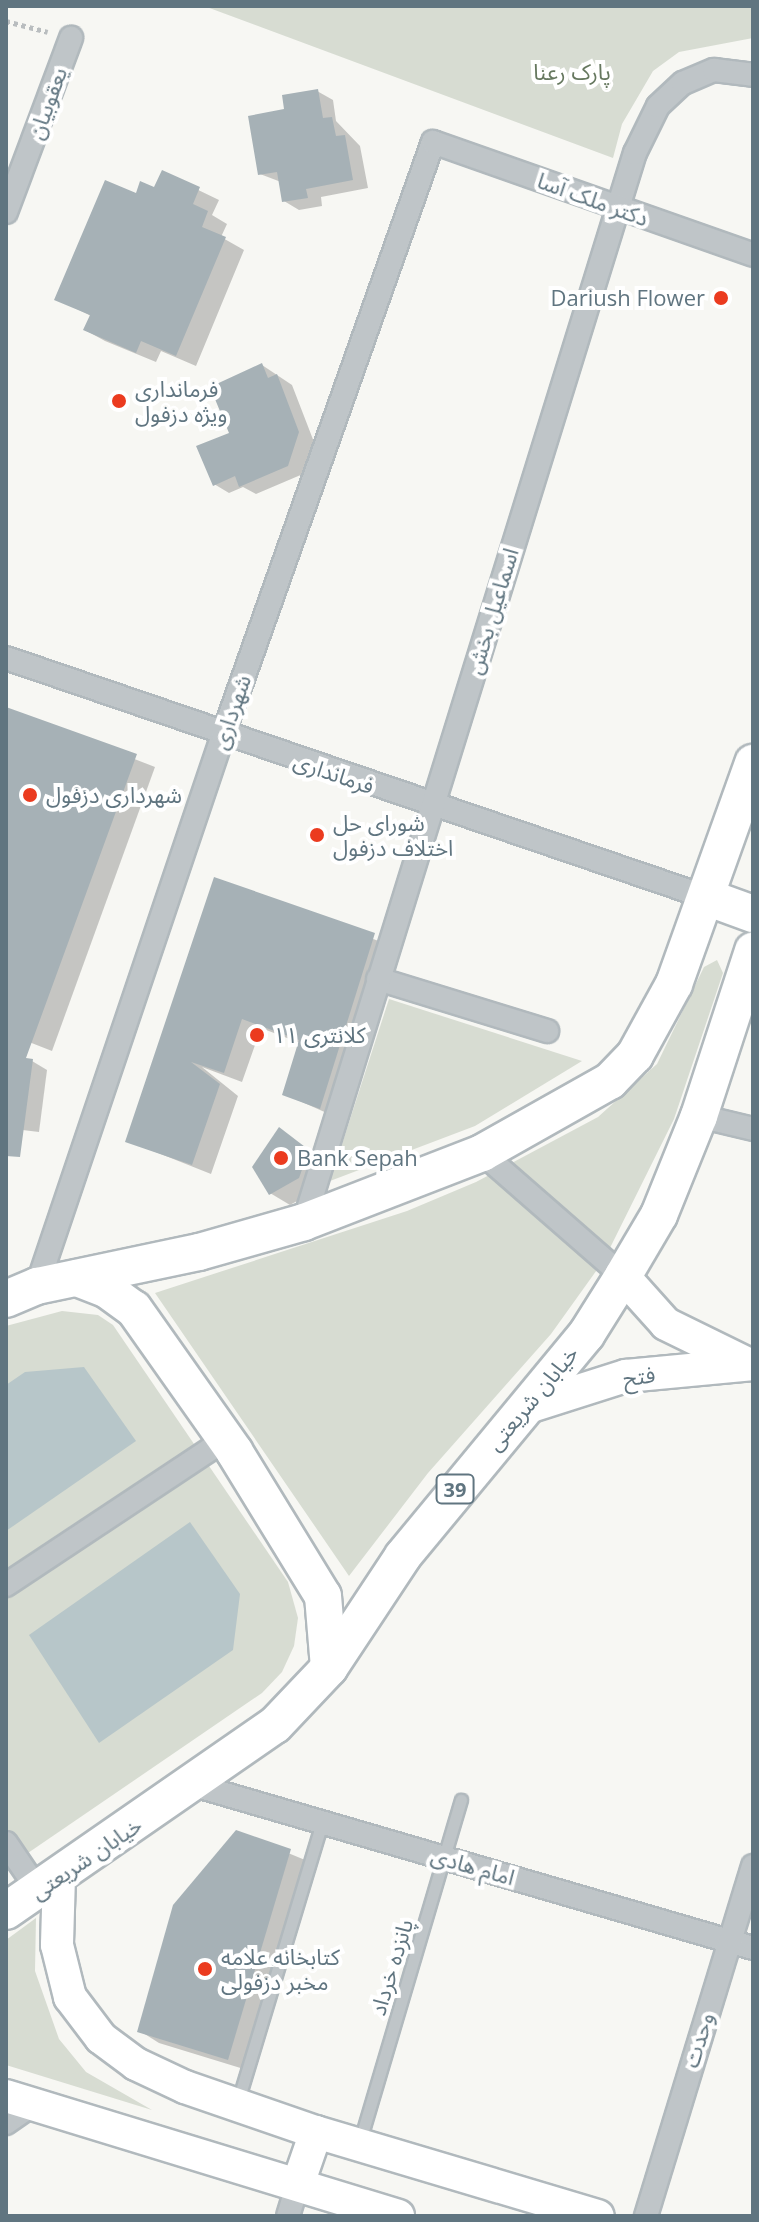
<!DOCTYPE html>
<html>
<head>
<meta charset="utf-8">
<style>
	body { margin:0 }
	#map { position:relative; width:759px; height:2222px; overflow:hidden; background:#f7f7f3; font-family:"Open Sans","Noto Sans Arabic",sans-serif }
	div>[style] { position:absolute }
	.green>* { inset:0; background:#d7dcd2 }
	.water>* { inset:0; background:#b7c6c9 }
	.shadow>* { inset:0; background:#0003 }
	.building>* { inset:0; background:#a6b1b6 }
	.path>* { height:5px; margin-top:-2.5px; transform-origin:0; background:repeating-linear-gradient(90deg,#b9bdbf 0 4px,transparent 0 8px) }
	.roads { filter:drop-shadow(2px 0 #b1b9bd) drop-shadow(-2px 0 #b1b9bd) drop-shadow(0 2px #b1b9bd) drop-shadow(0 -2px #b1b9bd) }
	.lane>* { height:11px; margin:-5.5px; padding:0 5.5px; transform-origin:5.5px; border-radius:5.5px; background:#bfc5c8 }
	.street>* { height:22px; margin:-11px; padding:0 11px; transform-origin:11px; border-radius:11px; background:#bfc5c8 }
	.secondary>* { height:32px; margin:-16px; padding:0 16px; transform-origin:16px; border-radius:16px; background:#fff }
	.primary>* { height:36px; margin:-18px; padding:0 18px; transform-origin:18px; border-radius:18px; background:#fff }
	.dots>* { width:22px; height:22px; translate:-50% -50%; box-sizing:border-box; border:4px solid #fff; border-radius:50% }
	span { translate:-50% -50%; white-space:nowrap; text-align:center; line-height:1.15; -webkit-text-stroke:8px #fff; paint-order:stroke }
	.shield-label span { padding:2px 6px; background:#fff; border:2px solid; border-radius:6px; -webkit-text-stroke-width:0 }
	.shield-label { font-size:20px; color:#607580; font-weight:700 }
	.park-label { font-size:22px; color:#66785f }
	.street-label { font-size:22px; color:#607580 }
	.poi-label { font-size:22px; color:#607580 }
	.right { translate:-100% -50%; text-align:right }
	.left { translate:0 -50%; text-align:left }
	.frame { position:absolute; inset:0; border:8px solid #607580; pointer-events:none }
</style>
</head>
<body>
<div id="map">
	<div class="green">
		<div style="clip-path:polygon(204px 6px,753px 6px,753px 38px,679px 52px,653px 71px,622px 124px,613px 158px)"></div>
		<div style="clip-path:polygon(717px 960px,723px 973px,674px 1119px,604px 1260px,551px 1334px,428px 1473px,349px 1576px,155px 1293px,407px 1211px,476px 1182px,598px 1117px,657px 1064px,704px 967px)"></div>
		<div style="clip-path:polygon(389px 999px,582px 1061px,475px 1126px,330px 1181px)"></div>
		<div style="clip-path:polygon(62px 1311px,98px 1315px,113px 1325px,288px 1582px,298px 1618px,294px 1646px,282px 1672px,262px 1693px,6px 1868px,6px 1326px)"></div>
		<div style="clip-path:polygon(36px 1918px,35px 1971px,59px 2039px,86px 2072px,152px 2110px,6px 2065px,6px 1940px)"></div>
	</div>
	<div class="water">
		<div style="clip-path:polygon(84px 1367px,136px 1441px,6px 1531px,6px 1385px,25px 1372px)"></div>
		<div style="clip-path:polygon(190px 1522px,240px 1594px,233px 1650px,99px 1743px,29px 1635px)"></div>
	</div>
	<div class="shadow">
		<div style="clip-path:polygon(317px 91px,333px 100px,336px 121px,360px 146px,368px 188px,321px 197px,322px 206px,299px 210px,284px 201px,281px 182px,260px 174px,287px 111px)"></div>
		<div style="clip-path:polygon(163px 173px,219px 200px,212px 215px,227px 224px,221px 237px,244px 250px,196px 366px,161px 351px,156px 362px,105px 341px,85px 330px,91px 316px,57px 299px,137px 195px,155px 190px)"></div>
		<div style="clip-path:polygon(262px 365px,292px 385px,314px 442px,303px 474px,256px 494px,243px 487px,229px 493px,214px 484px)"></div>
		<div style="clip-path:polygon(6px 709px,155px 767px,52px 1051px,6px 1033px)"></div>
		<div style="clip-path:polygon(215px 880px,392px 946px,338px 1118px,284px 1094px,300px 1043px,261px 1028px,242px 1082px,202px 1067px,238px 1096px,211px 1174px,128px 1141px)"></div>
		<div style="clip-path:polygon(6px 1058px,32px 1061px,47px 1070px,39px 1132px,6px 1128px)"></div>
		<div style="clip-path:polygon(279px 1130px,327px 1162px,318px 1189px,290px 1205px,270px 1193px)"></div>
		<div style="clip-path:polygon(237px 1832px,310px 1862px,247px 2070px,159px 2043px,140px 2031px)"></div>
	</div>
	<div class="building">
		<div style="clip-path:polygon(318px 89px,323px 118px,332px 117px,336px 136px,345px 135px,353px 180px,306px 189px,308px 198px,282px 202px,277px 172px,258px 175px,248px 116px,284px 109px,282px 95px)"></div>
		<div style="clip-path:polygon(162px 170px,200px 187px,193px 204px,208px 211px,202px 227px,226px 237px,176px 356px,141px 341px,136px 353px,83px 330px,90px 315px,54px 300px,105px 180px,136px 193px,140px 181px,154px 187px)"></div>
		<div style="clip-path:polygon(262px 363px,268px 378px,277px 374px,299px 432px,288px 466px,239px 487px,235px 476px,213px 486px,196px 446px,229px 433px,210px 387px)"></div>
		<div style="clip-path:polygon(6px 707px,137px 754px,26px 1058px,33px 1059px,20px 1157px,6px 1156px)"></div>
		<div style="clip-path:polygon(214px 877px,375px 933px,320px 1109px,282px 1095px,299px 1040px,242px 1019px,224px 1073px,191px 1062px,220px 1084px,192px 1165px,125px 1142px)"></div>
		<div style="clip-path:polygon(279px 1127px,309px 1150px,299px 1178px,269px 1195px,252px 1167px)"></div>
		<div style="clip-path:polygon(236px 1830px,291px 1849px,228px 2060px,137px 2032px,173px 1905px)"></div>
	</div>
	<div class="path">
		<div style="left:6px;top:21px;width:43px;rotate:14.7deg"></div>
	</div>
	<div class="roads">
		<div class="lane">
			<div style="left:237px;top:2104px;width:295px;rotate:-73.2deg"></div>
			<div style="left:359px;top:2144px;width:359px;rotate:-73.5deg"></div>
		</div>
		<div class="street">
			<div style="left:6px;top:212px;width:186px;rotate:-69.5deg"></div>
			<div style="left:6px;top:658px;width:743px;rotate:18.85deg"></div>
			<div style="left:378px;top:979px;width:177px;rotate:17.1deg"></div>
			<div style="left:699px;top:1116px;width:56px;rotate:13.5deg"></div>
			<div style="left:482px;top:1153px;width:187px;rotate:41.1deg"></div>
			<div style="left:304px;top:1222px;width:1119px;rotate:-72.8deg"></div>
			<div style="left:635px;top:153px;width:52px;rotate:-63.9deg"></div>
			<div style="left:658px;top:106px;width:34px;rotate:-43deg"></div>
			<div style="left:683px;top:83px;width:34px;rotate:-23deg"></div>
			<div style="left:714px;top:70px;width:39px;rotate:7deg"></div>
			<div style="left:37px;top:1286px;width:582px;rotate:-71.35deg"></div>
			<div style="left:223px;top:735px;width:629px;rotate:-70.5deg"></div>
			<div style="left:433px;top:142px;width:339px;rotate:19.4deg"></div>
			<div style="left:6px;top:1585px;width:264px;rotate:-33.6deg"></div>
			<div style="left:194px;top:1785px;width:582px;rotate:16.26deg"></div>
			<div style="left:6px;top:1843px;width:57px;rotate:55.8deg"></div>
			<div style="left:6px;top:2123px;width:35px;rotate:-35deg"></div>
			<div style="left:288px;top:2216px;width:34px;rotate:-73deg"></div>
			<div style="left:646px;top:2216px;width:366px;rotate:-73deg"></div>
		</div>
		<div class="secondary">
			<div style="left:623px;top:1276px;width:64px;rotate:48.1deg"></div>
			<div style="left:666px;top:1324px;width:89px;rotate:26deg"></div>
			<div style="left:528px;top:1407px;width:103px;rotate:-17.6deg"></div>
			<div style="left:626px;top:1376px;width:128px;rotate:-5.4deg"></div>
			<div style="left:59px;top:1876px;width:69px;rotate:91.7deg"></div>
			<div style="left:57px;top:1945px;width:54px;rotate:76deg"></div>
			<div style="left:70px;top:1997px;width:51px;rotate:52.9deg"></div>
			<div style="left:101px;top:2038px;width:44px;rotate:36.6deg"></div>
			<div style="left:136px;top:2064px;width:54px;rotate:25.1deg"></div>
			<div style="left:185px;top:2087px;width:139px;rotate:19deg"></div>
			<div style="left:316px;top:2132px;width:294px;rotate:16.6deg"></div>
			<div style="left:6px;top:2096px;width:410px;rotate:17deg"></div>
			<div style="left:298px;top:2184px;width:55px;rotate:-70.9deg"></div>
		</div>
		<div class="primary">
			<div style="left:709px;top:898px;width:47px;rotate:20deg"></div>
			<div style="left:77px;top:1278px;width:31px;rotate:21deg"></div>
			<div style="left:106px;top:1289px;width:34px;rotate:36deg"></div>
			<div style="left:134px;top:1309px;width:174px;rotate:54.8deg"></div>
			<div style="left:234px;top:1451px;width:170px;rotate:58.5deg"></div>
			<div style="left:323px;top:1596px;width:72px;rotate:85.2deg"></div>
			<div style="left:6px;top:1299px;width:34px;rotate:-23deg"></div>
			<div style="left:37px;top:1286px;width:166px;rotate:-11.9deg"></div>
			<div style="left:199px;top:1252px;width:109px;rotate:-15.9deg"></div>
			<div style="left:304px;top:1222px;width:191px;rotate:-21.2deg"></div>
			<div style="left:482px;top:1153px;width:147px;rotate:-29.4deg"></div>
			<div style="left:610px;top:1081px;width:36px;rotate:-46deg"></div>
			<div style="left:635px;top:1055px;width:81px;rotate:-61.2deg"></div>
			<div style="left:674px;top:984px;width:235px;rotate:-70.3deg"></div>
			<div style="left:6px;top:1911px;width:327px;rotate:-34.7deg"></div>
			<div style="left:275px;top:1725px;width:79px;rotate:-46.5deg"></div>
			<div style="left:329px;top:1668px;width:134px;rotate:-56.5deg"></div>
			<div style="left:403px;top:1556px;width:287px;rotate:-50.4deg"></div>
			<div style="left:586px;top:1335px;width:70px;rotate:-57.9deg"></div>
			<div style="left:623px;top:1276px;width:71px;rotate:-59.5deg"></div>
			<div style="left:659px;top:1215px;width:107px;rotate:-68deg"></div>
			<div style="left:699px;top:1116px;width:174px;rotate:-71.9deg"></div>
		</div>
	</div>
	<div class="dots">
		<div style="left:721px;top:298px;background:#eb3b1f"></div>
		<div style="left:119px;top:401px;background:#eb3b1f"></div>
		<div style="left:30px;top:795px;background:#eb3b1f"></div>
		<div style="left:317px;top:835px;background:#eb3b1f"></div>
		<div style="left:257px;top:1035px;background:#eb3b1f"></div>
		<div style="left:281px;top:1158px;background:#eb3b1f"></div>
		<div style="left:205px;top:1969px;background:#eb3b1f"></div>
	</div>
	<div class="shield-label">
		<span style="left:455px;top:1489px">39</span>
	</div>
	<div class="park-label">
		<span style="left:572px;top:72px">پارک رعنا</span>
	</div>
	<div class="street-label">
		<span style="left:47px;top:103px;rotate:-70deg">یعقوبیان</span>
		<span style="left:593px;top:199px;rotate:20deg">دکتر ملک آسا</span>
		<span style="left:492px;top:611px;rotate:-73deg">اسماعیل بخش</span>
		<span style="left:231px;top:712px;rotate:-71deg">شهرداری</span>
		<span style="left:334px;top:773px;rotate:19deg">فرمانداری</span>
		<span style="left:639px;top:1376px;rotate:-9deg">فتح</span>
		<span style="left:532px;top:1398px;rotate:-50deg">خیابان شریعتی</span>
		<span style="left:86px;top:1858px;rotate:-34deg">خیابان شریعتی</span>
		<span style="left:473px;top:1866px;rotate:16deg">امام هادی</span>
		<span style="left:391px;top:1967px;rotate:-73deg">پانزده خرداد</span>
		<span style="left:698px;top:2040px;rotate:-73deg">وحدت</span>
	</div>
	<div class="poi-label">
		<span class="right" style="left:705px;top:298px">Dariush Flower</span>
		<span class="left" style="left:135px;top:401px">فرمانداری<br>ویژه دزفول</span>
		<span class="left" style="left:46px;top:795px">شهرداری دزفول</span>
		<span class="left" style="left:333px;top:835px">شورای حل<br>اختلاف دزفول</span>
		<span class="left" style="left:273px;top:1035px">کلانتری ۱۱</span>
		<span class="left" style="left:297px;top:1158px">Bank Sepah</span>
		<span class="left" style="left:221px;top:1969px">کتابخانه علامه<br>مخبر دزفولی</span>
	</div>
	<div class="frame"></div>
</div>
</body>
</html>
